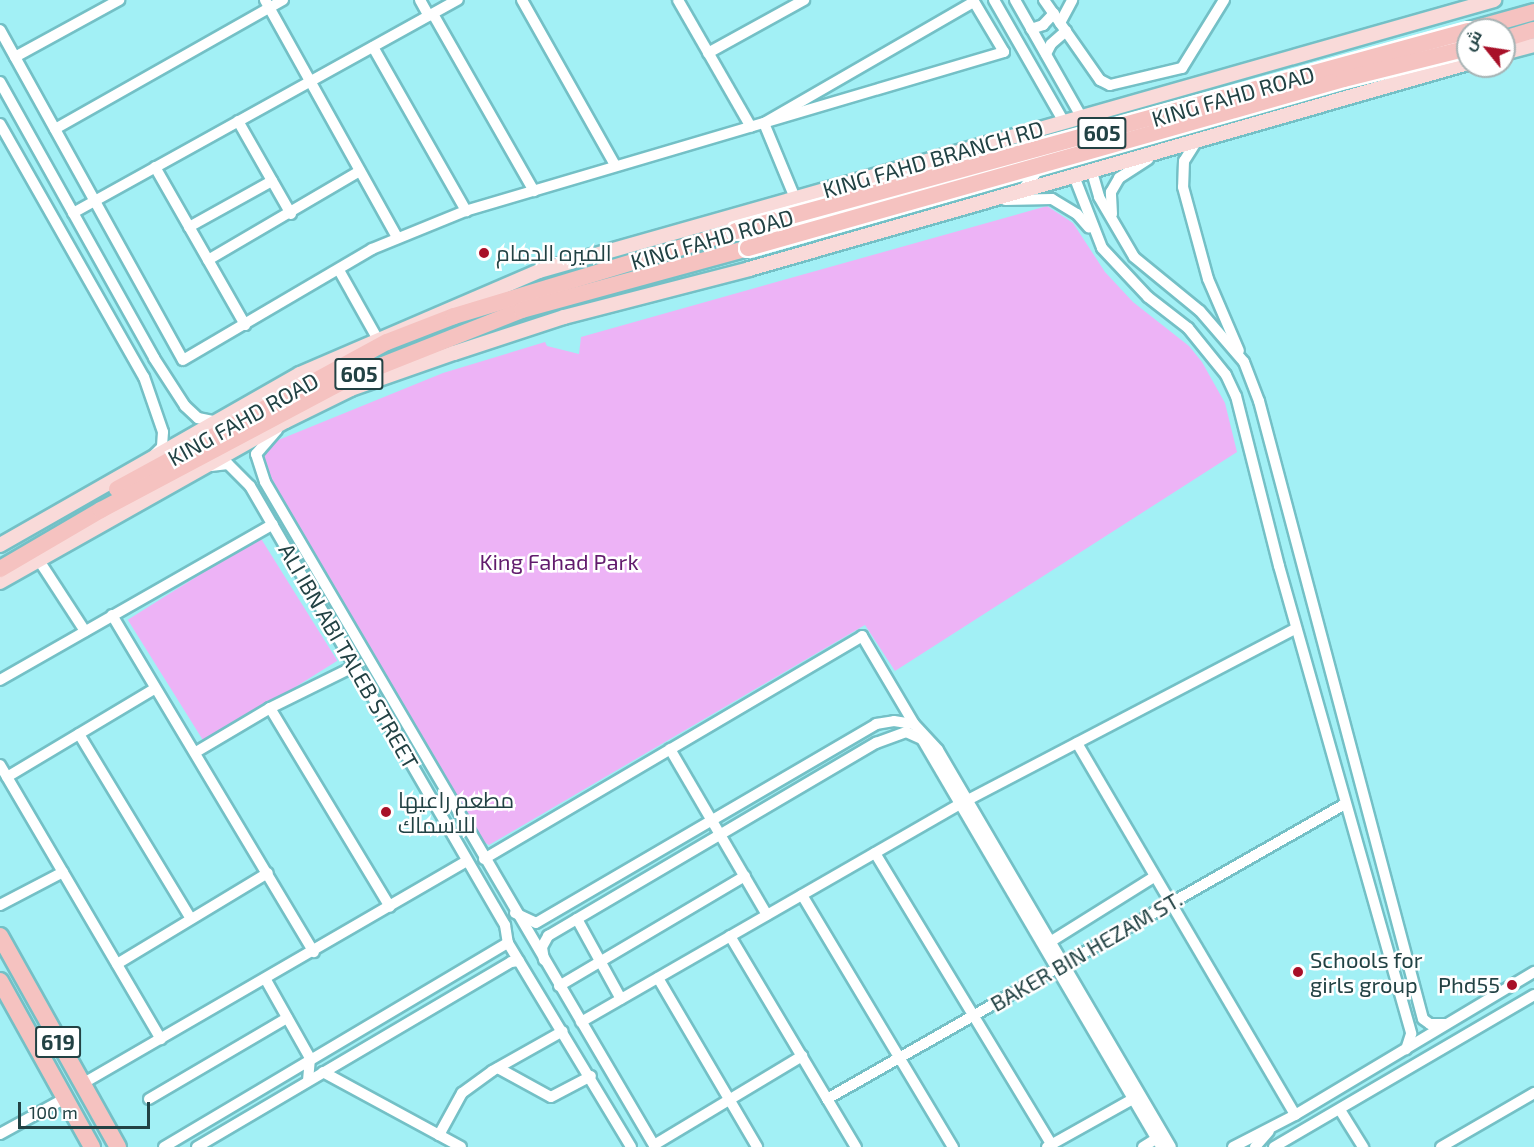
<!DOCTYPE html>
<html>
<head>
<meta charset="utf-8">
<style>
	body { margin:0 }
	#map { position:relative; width:1534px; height:1147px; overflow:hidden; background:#a2f0f5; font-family:"Exo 2",Cairo,sans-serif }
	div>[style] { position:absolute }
	.green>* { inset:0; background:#edb3f6; transform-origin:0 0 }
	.roads { filter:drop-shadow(2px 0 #74c0c6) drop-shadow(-2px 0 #74c0c6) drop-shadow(0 2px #74c0c6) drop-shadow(0 -2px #74c0c6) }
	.minor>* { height:10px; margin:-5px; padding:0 5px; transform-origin:5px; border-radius:5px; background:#fff }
	.major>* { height:14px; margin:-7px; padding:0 7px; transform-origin:7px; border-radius:7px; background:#f9dad9 }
	.highway>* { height:16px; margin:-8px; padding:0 8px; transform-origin:8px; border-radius:8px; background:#f5c2c0 }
	.bridges { filter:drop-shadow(2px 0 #fff) drop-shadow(-2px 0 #fff) drop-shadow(0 2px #fff) drop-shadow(0 -2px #fff) }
	.highway-bridge>* { height:16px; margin:-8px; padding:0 8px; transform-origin:8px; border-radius:8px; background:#f5c2c0 }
	.dots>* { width:16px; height:16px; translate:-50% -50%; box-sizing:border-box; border:3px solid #fff; border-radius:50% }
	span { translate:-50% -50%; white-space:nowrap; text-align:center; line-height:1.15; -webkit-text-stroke:5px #fff; paint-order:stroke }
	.shield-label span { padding:2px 4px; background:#fff; border:2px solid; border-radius:4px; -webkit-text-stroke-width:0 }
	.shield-label { font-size:21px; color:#224244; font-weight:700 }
	.street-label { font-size:22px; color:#224244 }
	.poi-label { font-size:22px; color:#224244 }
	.left { translate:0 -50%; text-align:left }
	.right { translate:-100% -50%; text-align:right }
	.park-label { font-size:22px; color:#621b6d }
	.north { position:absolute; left:1456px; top:18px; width:60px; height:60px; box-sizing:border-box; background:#fff; border:2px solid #a7b3b4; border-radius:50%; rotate:300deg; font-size:16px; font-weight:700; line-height:24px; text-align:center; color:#224244 }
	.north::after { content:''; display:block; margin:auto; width:21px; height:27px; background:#a81028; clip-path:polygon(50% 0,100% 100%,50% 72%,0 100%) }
	.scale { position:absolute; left:18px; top:1102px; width:132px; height:27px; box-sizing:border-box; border:3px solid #224244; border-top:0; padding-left:8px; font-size:18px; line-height:21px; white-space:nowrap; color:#224244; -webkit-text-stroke:4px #fff; paint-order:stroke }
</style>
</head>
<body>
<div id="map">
	<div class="green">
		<div style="clip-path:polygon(1047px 206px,1073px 223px,1105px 272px,1133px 302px,1189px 346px,1202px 362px,1225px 403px,1237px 452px,895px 671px,865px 625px,489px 845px,478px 839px,260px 464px,260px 452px,271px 443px,443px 373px,545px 342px,547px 346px,579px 354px,581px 337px)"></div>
		<div style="left:260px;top:537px;width:146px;height:156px;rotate:58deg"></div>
	</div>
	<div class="roads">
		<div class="minor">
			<div style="left:265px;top:0;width:271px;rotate:60.9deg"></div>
			<div style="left:420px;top:0;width:18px;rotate:61deg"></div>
			<div style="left:522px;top:0;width:189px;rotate:60.6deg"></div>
			<div style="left:678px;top:0;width:146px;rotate:60.1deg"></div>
			<div style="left:994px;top:0;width:141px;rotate:60.2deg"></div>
			<div style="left:1015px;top:0;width:136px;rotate:60.4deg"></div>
			<div style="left:1044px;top:0;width:98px;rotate:55deg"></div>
			<div style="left:1100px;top:80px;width:11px;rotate:27deg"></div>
			<div style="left:1110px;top:85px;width:74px;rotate:-13.3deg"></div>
			<div style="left:1182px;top:68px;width:80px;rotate:-58.3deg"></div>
			<div style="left:433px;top:14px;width:204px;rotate:60.3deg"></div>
			<div style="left:1060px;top:23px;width:26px;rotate:-62deg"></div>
			<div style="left:1031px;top:29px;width:13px;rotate:-18deg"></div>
			<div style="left:1043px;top:25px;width:16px;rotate:-47deg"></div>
			<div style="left:0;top:30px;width:377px;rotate:61deg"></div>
			<div style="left:183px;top:360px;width:219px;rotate:-30.4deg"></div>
			<div style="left:372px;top:249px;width:100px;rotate:-22.2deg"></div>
			<div style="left:465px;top:211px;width:562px;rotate:-16.44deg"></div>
			<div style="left:1004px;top:52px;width:61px;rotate:-120.8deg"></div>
			<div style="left:373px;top:47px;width:189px;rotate:60.4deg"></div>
			<div style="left:708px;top:53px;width:110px;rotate:-28.9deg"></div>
			<div style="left:1046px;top:54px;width:11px;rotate:-63deg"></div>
			<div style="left:1051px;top:44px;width:20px;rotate:-41deg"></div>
			<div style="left:15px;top:57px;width:119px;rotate:-28.7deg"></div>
			<div style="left:0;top:82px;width:316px;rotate:60.8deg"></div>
			<div style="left:154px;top:358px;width:57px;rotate:57.1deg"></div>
			<div style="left:185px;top:406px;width:18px;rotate:43deg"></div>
			<div style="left:198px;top:418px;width:15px;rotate:11deg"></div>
			<div style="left:238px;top:121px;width:107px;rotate:60.3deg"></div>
			<div style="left:0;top:124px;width:291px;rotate:60.4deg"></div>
			<div style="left:144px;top:377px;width:58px;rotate:70.9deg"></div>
			<div style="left:163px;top:432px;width:15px;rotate:94deg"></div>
			<div style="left:162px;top:447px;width:10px;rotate:135deg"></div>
			<div style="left:55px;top:129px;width:262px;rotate:-29.5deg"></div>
			<div style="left:1016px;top:136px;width:14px;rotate:36deg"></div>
			<div style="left:1027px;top:144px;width:17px;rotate:66deg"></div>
			<div style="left:1034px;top:160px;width:14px;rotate:86deg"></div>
			<div style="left:1035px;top:174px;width:21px;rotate:129deg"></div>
			<div style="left:1196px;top:142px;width:22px;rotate:122deg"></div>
			<div style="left:1184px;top:161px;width:26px;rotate:92deg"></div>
			<div style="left:1183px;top:187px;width:95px;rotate:74.8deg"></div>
			<div style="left:1208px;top:279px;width:78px;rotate:66.7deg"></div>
			<div style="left:155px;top:167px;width:182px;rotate:60.3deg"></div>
			<div style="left:1092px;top:172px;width:26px;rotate:74deg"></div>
			<div style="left:1099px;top:197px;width:69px;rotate:59.7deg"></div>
			<div style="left:1134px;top:257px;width:85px;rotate:39.3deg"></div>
			<div style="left:1200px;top:311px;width:67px;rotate:49.2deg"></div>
			<div style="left:1244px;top:362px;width:42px;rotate:69deg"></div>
			<div style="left:1259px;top:401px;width:639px;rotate:75.14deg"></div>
			<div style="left:1423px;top:1019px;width:9px;rotate:36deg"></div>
			<div style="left:1430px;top:1024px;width:16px"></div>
			<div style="left:1074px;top:176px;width:77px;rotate:68.7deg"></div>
			<div style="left:1102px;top:248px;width:67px;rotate:46.8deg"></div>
			<div style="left:1148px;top:297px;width:51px;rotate:37.8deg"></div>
			<div style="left:1188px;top:328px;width:60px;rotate:51deg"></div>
			<div style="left:1226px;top:375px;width:23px;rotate:65deg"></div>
			<div style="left:1236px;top:396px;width:175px;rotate:75.8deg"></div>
			<div style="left:1279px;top:566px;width:486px;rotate:74.2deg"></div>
			<div style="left:1411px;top:1034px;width:16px;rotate:108deg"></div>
			<div style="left:795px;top:198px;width:81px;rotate:-112.5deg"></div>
			<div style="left:764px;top:123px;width:242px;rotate:-30deg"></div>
			<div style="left:1005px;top:200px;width:47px;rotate:-1.2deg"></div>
			<div style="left:1052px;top:199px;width:29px;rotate:31deg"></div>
			<div style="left:1077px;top:214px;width:18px;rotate:49deg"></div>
			<div style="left:73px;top:213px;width:440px;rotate:-29deg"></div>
			<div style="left:1112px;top:214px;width:22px;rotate:-93deg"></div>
			<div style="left:1111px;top:192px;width:16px;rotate:-60deg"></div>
			<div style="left:1119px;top:178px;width:35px;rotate:-33deg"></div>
			<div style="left:189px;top:227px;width:95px;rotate:-29deg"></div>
			<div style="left:208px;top:260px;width:176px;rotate:-30.4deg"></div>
			<div style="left:340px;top:272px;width:76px;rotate:60.7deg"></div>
			<div style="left:277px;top:430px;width:32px;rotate:131deg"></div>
			<div style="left:256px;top:454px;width:29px;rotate:72deg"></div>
			<div style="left:265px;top:482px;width:771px;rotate:59.61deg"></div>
			<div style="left:211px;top:466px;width:17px;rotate:-7deg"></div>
			<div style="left:228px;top:464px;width:31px;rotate:45deg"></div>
			<div style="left:250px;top:486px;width:508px;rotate:59.85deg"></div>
			<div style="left:505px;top:925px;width:18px;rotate:81deg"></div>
			<div style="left:508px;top:943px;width:238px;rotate:58.9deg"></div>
			<div style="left:38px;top:559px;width:86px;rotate:56.9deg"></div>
			<div style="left:112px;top:615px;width:393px;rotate:59.1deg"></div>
			<div style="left:0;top:680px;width:314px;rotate:-29.7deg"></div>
			<div style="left:270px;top:708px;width:232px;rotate:58.9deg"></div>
			<div style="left:79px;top:734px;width:216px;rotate:58.8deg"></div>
			<div style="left:1077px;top:743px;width:431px;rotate:59.6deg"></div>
			<div style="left:670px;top:749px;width:192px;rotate:59.7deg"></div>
			<div style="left:196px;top:752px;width:86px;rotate:-30.7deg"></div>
			<div style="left:270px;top:708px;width:95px;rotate:-26.3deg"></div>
			<div style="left:0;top:765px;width:318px;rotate:59.6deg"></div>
			<div style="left:7px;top:777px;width:171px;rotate:-30.9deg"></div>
			<div style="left:875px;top:853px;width:340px;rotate:58.8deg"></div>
			<div style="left:484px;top:859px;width:439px;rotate:-30.5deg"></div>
			<div style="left:862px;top:636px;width:102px;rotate:59.4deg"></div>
			<div style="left:802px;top:895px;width:294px;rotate:59.1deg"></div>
			<div style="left:0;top:905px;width:71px;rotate:-27.6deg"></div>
			<div style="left:515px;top:913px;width:23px;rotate:25deg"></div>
			<div style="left:536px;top:923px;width:394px;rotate:-30.3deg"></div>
			<div style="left:876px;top:724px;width:18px;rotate:-9deg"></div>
			<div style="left:894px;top:721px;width:20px;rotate:9deg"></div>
			<div style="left:914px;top:724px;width:35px;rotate:47deg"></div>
			<div style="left:938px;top:750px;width:460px;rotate:59.6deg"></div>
			<div style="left:577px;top:919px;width:91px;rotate:61.2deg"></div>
			<div style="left:730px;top:936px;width:246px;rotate:59.2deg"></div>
			<div style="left:1050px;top:942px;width:123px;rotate:-32deg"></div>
			<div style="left:544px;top:960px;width:13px;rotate:-99deg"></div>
			<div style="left:542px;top:947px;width:13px;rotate:-61deg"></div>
			<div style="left:548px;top:936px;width:381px;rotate:-30.5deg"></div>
			<div style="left:876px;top:743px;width:32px;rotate:-20deg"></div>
			<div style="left:906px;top:732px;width:17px;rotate:24deg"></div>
			<div style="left:922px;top:739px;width:473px;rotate:59.6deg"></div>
			<div style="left:117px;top:964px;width:176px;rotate:-31.1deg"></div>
			<div style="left:658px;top:978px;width:196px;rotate:59.6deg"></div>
			<div style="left:266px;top:980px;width:90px;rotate:60.6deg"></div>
			<div style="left:310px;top:1058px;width:22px;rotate:95deg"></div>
			<div style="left:559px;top:986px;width:216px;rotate:-30.6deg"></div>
			<div style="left:581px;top:1022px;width:437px;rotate:-29.9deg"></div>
			<div style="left:960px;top:804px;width:379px;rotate:-27.6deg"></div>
			<div style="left:498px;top:1068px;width:60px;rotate:28.7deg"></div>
			<div style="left:551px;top:1097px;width:45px;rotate:-27.7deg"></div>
			<div style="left:323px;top:1072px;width:157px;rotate:28.5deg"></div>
			<div style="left:82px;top:1084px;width:445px;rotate:-30.1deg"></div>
			<div style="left:149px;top:1099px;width:160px;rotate:-30.4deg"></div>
			<div style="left:827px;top:1099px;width:596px;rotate:-29.66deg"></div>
			<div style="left:1340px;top:1110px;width:44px;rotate:58.1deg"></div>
			<div style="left:0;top:1134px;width:73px;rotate:-28.7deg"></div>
			<div style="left:439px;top:1135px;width:48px;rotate:-61.3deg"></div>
			<div style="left:462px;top:1093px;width:37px;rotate:-36deg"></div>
			<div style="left:492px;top:1071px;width:81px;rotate:-29.4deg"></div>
			<div style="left:654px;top:1145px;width:173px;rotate:-31deg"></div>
			<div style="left:164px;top:1147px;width:400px;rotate:-30.7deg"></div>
			<div style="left:197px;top:1147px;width:364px;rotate:-30.5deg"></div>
			<div style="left:511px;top:962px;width:8px;rotate:-7deg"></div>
			<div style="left:1047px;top:1147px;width:98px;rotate:-29.2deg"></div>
			<div style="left:1143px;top:1147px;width:15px;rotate:-32deg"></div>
			<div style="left:1233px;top:1147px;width:70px;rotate:-27.3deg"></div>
			<div style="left:1295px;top:1115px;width:279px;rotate:-30.9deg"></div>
			<div style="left:1255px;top:1147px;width:21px;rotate:-49deg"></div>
			<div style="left:1274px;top:1147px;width:301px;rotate:-30.3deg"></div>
			<div style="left:1441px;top:1147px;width:108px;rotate:-30.1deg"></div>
		</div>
		<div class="major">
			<div style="left:1504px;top:53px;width:31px;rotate:-15deg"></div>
			<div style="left:0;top:545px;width:345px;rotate:-29.7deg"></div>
			<div style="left:300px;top:374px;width:260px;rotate:-23.3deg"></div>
			<div style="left:539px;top:271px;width:993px;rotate:-15.84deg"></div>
			<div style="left:0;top:582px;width:328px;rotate:-29.4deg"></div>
			<div style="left:286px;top:421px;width:72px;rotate:-26.2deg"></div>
			<div style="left:351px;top:389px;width:109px;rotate:-19.3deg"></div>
			<div style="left:454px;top:353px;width:116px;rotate:-18.1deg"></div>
			<div style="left:564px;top:317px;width:191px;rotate:-14.5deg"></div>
			<div style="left:749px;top:269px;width:748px;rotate:-15.99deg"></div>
		</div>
		<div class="highway">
			<div style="left:1470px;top:30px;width:66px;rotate:-15.7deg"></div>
			<div style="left:1504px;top:39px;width:31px;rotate:-17deg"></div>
			<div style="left:117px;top:489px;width:307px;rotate:-28.6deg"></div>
			<div style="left:387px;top:342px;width:72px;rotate:-21.2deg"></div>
			<div style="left:454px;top:316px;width:295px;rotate:-16.8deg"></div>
			<div style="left:0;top:569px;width:117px;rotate:-30.3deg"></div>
			<div style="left:101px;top:510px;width:276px;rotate:-28deg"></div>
			<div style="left:345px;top:380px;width:190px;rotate:-21.6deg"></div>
			<div style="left:522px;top:310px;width:234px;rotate:-15.3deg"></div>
			<div style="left:0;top:936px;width:242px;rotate:60.8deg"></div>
			<div style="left:0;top:981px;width:190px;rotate:61deg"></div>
		</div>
	</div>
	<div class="bridges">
		<div class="highway-bridge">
			<div style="left:736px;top:231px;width:759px;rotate:-15.28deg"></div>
			<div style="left:748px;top:248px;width:619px;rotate:-15.83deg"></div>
			<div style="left:1344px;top:79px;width:128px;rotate:-14deg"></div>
		</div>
	</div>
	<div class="dots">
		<div style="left:484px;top:253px;background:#a81028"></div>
		<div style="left:386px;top:812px;background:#a81028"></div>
		<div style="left:1298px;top:972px;background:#a81028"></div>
		<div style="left:1512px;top:985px;background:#a81028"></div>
	</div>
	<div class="shield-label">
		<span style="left:1102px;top:133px">605</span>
		<span style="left:359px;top:374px">605</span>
		<span style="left:58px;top:1042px">619</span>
	</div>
	<div class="street-label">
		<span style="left:1233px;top:96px;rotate:-16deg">KING FAHD ROAD</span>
		<span style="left:933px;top:159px;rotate:-16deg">KING FAHD BRANCH RD</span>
		<span style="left:712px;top:239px;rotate:-16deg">KING FAHD ROAD</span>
		<span style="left:243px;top:419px;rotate:-29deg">KING FAHD ROAD</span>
		<span style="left:349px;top:656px;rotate:60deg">ALI IBN ABI TALEB STREET</span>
		<span style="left:1086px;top:951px;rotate:-30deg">BAKER BIN HEZAM ST.</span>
	</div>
	<div class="poi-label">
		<span class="left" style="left:496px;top:253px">الميره الدمام</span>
		<span class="left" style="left:398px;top:812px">مطعم راعيها<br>للاسماك</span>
		<span class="left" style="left:1310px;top:972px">Schools for<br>girls group</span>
		<span class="right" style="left:1500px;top:985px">Phd55</span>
	</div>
	<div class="park-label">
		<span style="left:559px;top:562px">King Fahad Park</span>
	</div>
	<div class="north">ش</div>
	<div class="scale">100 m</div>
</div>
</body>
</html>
